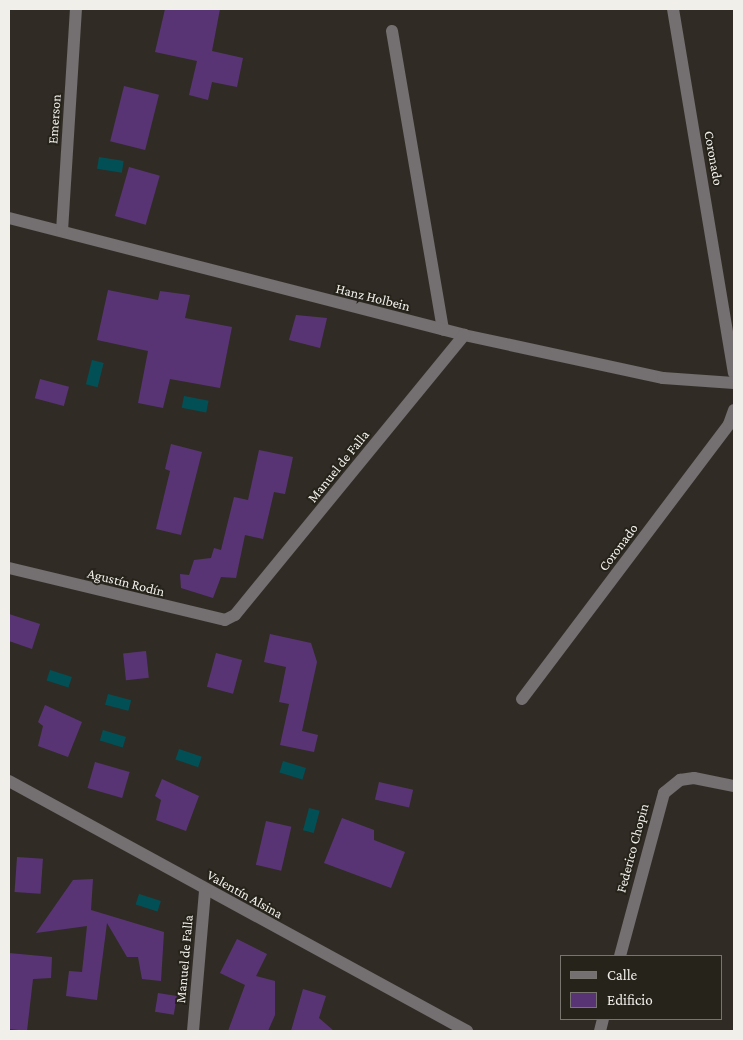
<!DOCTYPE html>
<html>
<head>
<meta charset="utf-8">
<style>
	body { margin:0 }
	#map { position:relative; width:743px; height:1040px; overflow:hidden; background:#302c25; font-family:"Crimson Pro",serif }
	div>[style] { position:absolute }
	.water>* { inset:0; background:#025056; transform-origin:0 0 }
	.building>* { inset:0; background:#593474; transform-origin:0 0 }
	.street>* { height:12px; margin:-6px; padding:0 6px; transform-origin:6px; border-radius:6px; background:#746f70 }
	span { translate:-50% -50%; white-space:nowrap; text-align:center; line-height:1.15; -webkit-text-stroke:4px #26231b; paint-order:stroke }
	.street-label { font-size:14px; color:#f1efea }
	.frame { position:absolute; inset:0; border:10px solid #f1efea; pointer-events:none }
	.legend { position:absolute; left:560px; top:955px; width:162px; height:65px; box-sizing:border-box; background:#26231b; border:1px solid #77756e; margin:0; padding:6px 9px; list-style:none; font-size:15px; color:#f1efea }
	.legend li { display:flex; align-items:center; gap:10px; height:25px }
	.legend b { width:25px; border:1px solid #77756e }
</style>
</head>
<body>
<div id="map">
	<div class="water">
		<div style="left:99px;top:157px;width:25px;height:12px;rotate:9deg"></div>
		<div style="left:92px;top:360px;width:12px;height:25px;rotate:14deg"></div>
		<div style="left:184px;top:396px;width:25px;height:12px;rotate:11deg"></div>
		<div style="left:50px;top:670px;width:23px;height:11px;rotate:18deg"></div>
		<div style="left:108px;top:694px;width:24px;height:11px;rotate:15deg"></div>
		<div style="left:103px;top:730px;width:24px;height:11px;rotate:17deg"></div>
		<div style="left:179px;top:749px;width:24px;height:11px;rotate:19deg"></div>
		<div style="left:283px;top:761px;width:24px;height:12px;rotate:17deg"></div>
		<div style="left:309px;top:808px;width:11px;height:23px;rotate:15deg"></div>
		<div style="left:139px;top:894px;width:23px;height:11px;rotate:18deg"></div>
	</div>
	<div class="building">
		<div style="clip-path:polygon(165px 9px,220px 9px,212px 51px,243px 58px,237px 87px,212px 82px,208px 100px,189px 95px,197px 61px,155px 52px)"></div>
		<div style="left:124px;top:86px;width:36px;height:57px;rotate:14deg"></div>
		<div style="left:129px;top:167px;width:32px;height:51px;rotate:16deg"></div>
		<div style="clip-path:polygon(108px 290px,158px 300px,160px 291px,190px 295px,185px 318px,232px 327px,220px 388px,170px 379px,163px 408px,138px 403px,148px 351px,97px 340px)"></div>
		<div style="clip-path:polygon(296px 315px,327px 318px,320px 348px,289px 340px)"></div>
		<div style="left:40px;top:379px;width:30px;height:20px;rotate:15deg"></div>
		<div style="clip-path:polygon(171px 444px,202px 452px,181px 535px,156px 529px,170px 471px,165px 469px)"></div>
		<div style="clip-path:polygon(259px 450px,293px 457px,285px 494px,274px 492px,263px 539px,245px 535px,236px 578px,221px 577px,213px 598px,181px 588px,180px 574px,189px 575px,194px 560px,211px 558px,214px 548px,221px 550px,234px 497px,248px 500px)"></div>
		<div style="clip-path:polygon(9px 614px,40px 624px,32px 649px,9px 641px)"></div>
		<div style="clip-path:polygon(270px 634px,311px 643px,317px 662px,302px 731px,318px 735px,314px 752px,280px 745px,289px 704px,279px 702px,286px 667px,264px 662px)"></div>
		<div style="left:146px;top:651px;width:27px;height:23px;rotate:84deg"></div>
		<div style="left:216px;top:653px;width:27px;height:35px;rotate:15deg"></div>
		<div style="clip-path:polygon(45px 705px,82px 722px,68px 757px,38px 746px,43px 726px,38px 722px)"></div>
		<div style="left:95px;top:762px;width:36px;height:27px;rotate:16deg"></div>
		<div style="clip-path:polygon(162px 779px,199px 796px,186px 831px,156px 820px,161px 800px,155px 796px)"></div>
		<div style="left:379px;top:782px;width:35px;height:18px;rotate:13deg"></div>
		<div style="clip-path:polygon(342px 818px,374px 830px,374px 840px,405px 852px,391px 888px,324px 863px)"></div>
		<div style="left:266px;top:821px;width:26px;height:45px;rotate:13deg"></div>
		<div style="left:17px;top:857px;width:26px;height:35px;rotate:4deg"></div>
		<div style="clip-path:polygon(93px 879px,91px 910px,164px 932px,161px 981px,142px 979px,138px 957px,127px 957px,107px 923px,97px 1000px,66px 996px,69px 971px,82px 972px,87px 926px,36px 933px,73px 880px)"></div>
		<div style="clip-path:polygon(237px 939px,267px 954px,256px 976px,275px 981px,275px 1015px,268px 1031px,228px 1031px,245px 985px,220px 973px)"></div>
		<div style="clip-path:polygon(9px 953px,52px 957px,51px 978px,33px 979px,27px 1031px,9px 1029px)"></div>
		<div style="clip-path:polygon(303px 989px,326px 996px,319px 1018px,334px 1031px,291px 1031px)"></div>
		<div style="left:158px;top:993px;width:19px;height:19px;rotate:9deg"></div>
	</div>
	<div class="street">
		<div style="left:673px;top:9px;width:369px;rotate:80.5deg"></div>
		<div style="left:392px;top:31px;width:303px;rotate:80.3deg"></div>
		<div style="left:9px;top:218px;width:470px;rotate:14.4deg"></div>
		<div style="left:464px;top:335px;width:204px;rotate:12.2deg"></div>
		<div style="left:663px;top:378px;width:71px;rotate:4deg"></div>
		<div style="left:62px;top:231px;width:222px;rotate:-86.4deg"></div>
		<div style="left:9px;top:568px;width:222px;rotate:13.5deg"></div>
		<div style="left:225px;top:620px;width:11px;rotate:-27deg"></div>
		<div style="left:235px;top:615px;width:362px;rotate:-50.7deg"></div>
		<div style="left:522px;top:699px;width:344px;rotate:-53deg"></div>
		<div style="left:729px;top:424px;width:15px;rotate:-70deg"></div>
		<div style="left:9px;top:781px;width:522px;rotate:28.63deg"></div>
		<div style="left:620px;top:956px;width:169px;rotate:-74.9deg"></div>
		<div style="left:664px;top:793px;width:21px;rotate:-39deg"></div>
		<div style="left:680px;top:780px;width:14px;rotate:-8deg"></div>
		<div style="left:694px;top:778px;width:41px;rotate:11.3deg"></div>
		<div style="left:193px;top:1031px;width:142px;rotate:-85.1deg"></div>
		<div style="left:600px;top:1031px;width:12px;rotate:-76deg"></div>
	</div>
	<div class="street-label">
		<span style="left:54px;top:119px;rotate:-86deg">Emerson</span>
		<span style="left:714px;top:158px;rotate:80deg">Coronado</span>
		<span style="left:373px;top:297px;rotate:14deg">Hanz Holbein</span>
		<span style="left:338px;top:466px;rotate:-51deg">Manuel de Falla</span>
		<span style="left:618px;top:547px;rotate:-53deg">Coronado</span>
		<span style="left:126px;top:582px;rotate:14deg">Agustín Rodín</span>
		<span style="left:632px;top:848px;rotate:-75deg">Federico Chopin</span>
		<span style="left:245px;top:894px;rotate:29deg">Valentín Alsina</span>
		<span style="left:184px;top:959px;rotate:-85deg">Manuel de Falla</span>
	</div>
	<div class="frame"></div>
	<ul class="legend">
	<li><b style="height:6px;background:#746f70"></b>Calle</li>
	<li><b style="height:14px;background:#593474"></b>Edificio</li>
	</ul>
</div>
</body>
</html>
